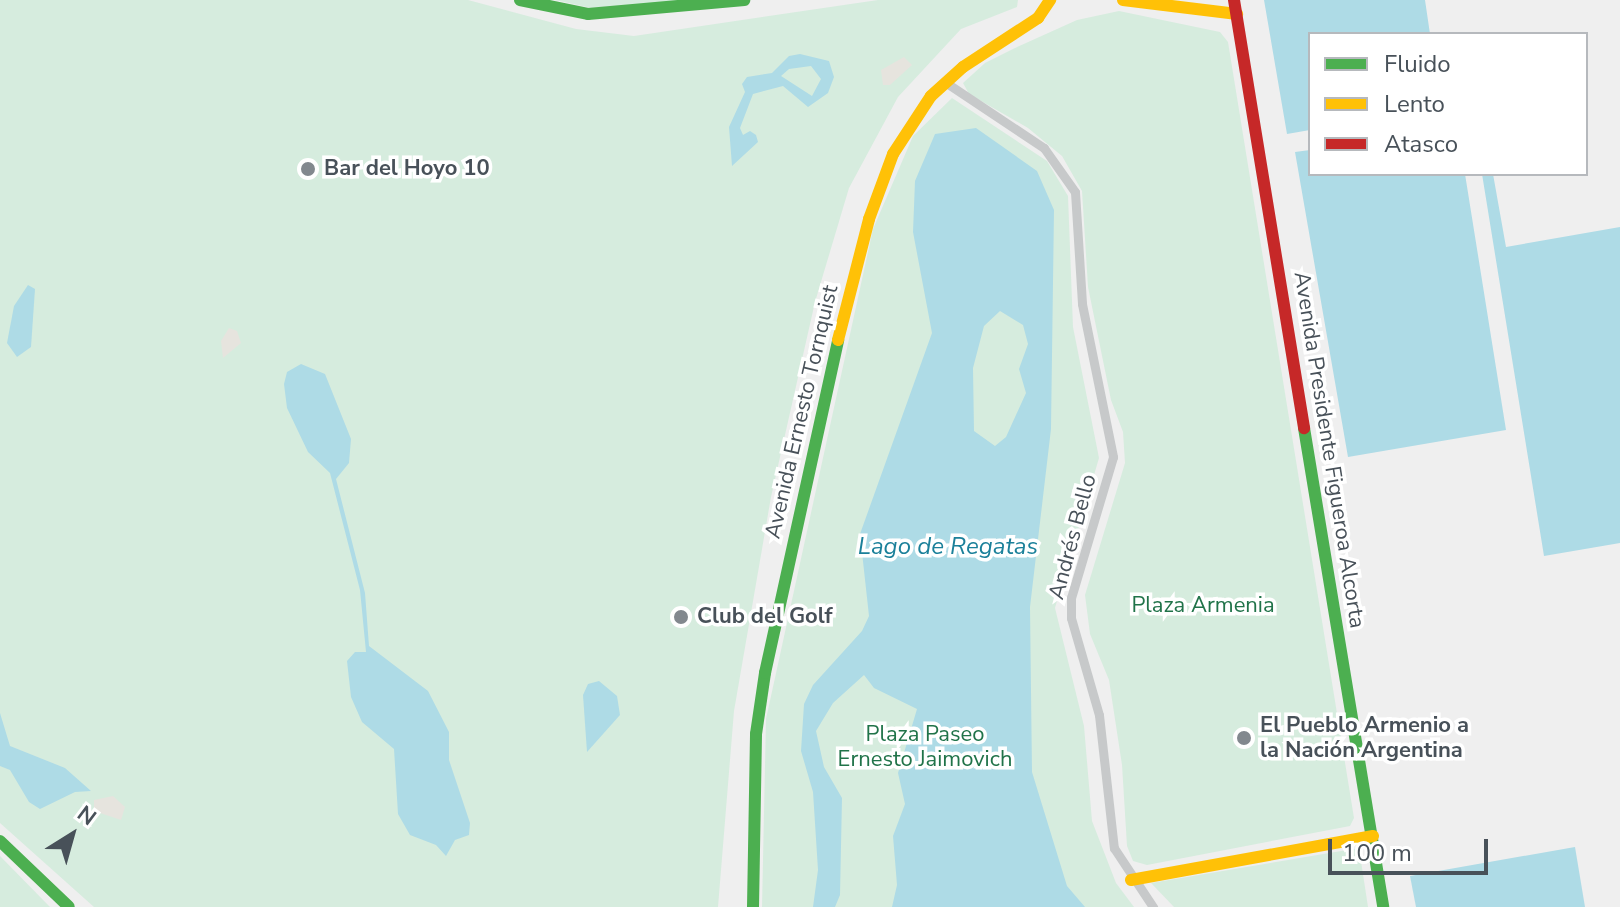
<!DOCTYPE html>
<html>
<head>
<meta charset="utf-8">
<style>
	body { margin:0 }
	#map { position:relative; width:1620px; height:907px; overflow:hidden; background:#efefef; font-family:"Nunito Sans",sans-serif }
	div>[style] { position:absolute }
	.green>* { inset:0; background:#d6ecde }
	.sand>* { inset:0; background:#e6e4de }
	.water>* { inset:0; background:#aedbe6 }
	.street>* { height:9px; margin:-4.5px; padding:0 4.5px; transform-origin:4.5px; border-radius:4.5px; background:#c7c9ca }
	.fast>* { height:12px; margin:-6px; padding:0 6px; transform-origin:6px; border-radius:6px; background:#4caf50 }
	.slow>* { height:12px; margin:-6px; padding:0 6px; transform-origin:6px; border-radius:6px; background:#ffc107 }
	.jam>* { height:12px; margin:-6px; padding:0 6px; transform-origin:6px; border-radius:6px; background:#c62828 }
	.dots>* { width:22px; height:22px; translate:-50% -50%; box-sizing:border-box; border:4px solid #fff; border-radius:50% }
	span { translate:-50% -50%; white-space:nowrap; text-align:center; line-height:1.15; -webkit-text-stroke:7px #fff; paint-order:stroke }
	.poi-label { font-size:22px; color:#485159; font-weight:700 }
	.left { translate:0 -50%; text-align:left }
	.street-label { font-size:22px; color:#485159 }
	.park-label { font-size:22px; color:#207349 }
	.water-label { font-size:24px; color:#1b809a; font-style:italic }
	.legend { position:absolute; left:1308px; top:32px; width:280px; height:144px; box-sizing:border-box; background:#fff; border:2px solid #b6b9bd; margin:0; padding:10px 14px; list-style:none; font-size:24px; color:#485159 }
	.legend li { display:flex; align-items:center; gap:16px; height:40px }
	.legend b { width:40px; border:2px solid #b6b9bd }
	.north { position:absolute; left:32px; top:795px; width:80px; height:80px; -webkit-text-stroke:6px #fff; paint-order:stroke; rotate:37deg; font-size:22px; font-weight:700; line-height:32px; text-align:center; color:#485159 }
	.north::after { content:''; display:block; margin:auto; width:28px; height:36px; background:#485159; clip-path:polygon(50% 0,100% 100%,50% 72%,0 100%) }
	.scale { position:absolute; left:1328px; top:839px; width:160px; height:36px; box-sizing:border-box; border:4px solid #485159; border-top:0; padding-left:10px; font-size:24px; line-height:28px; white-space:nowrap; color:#485159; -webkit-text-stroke:6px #fff; paint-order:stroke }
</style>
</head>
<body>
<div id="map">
	<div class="green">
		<div style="clip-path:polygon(0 0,468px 0,576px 29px,634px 36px,878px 0,1018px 0,1017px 7px,961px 29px,898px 97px,849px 188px,815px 302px,771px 497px,734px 711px,718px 907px,94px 907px,0 823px)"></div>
		<div style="clip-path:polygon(555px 0,692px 0,591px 8px)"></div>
		<div style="clip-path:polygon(1119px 11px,1220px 32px,1228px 42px,1354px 818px,1350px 826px,1147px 865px,1133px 861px,1127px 846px,1122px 765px,1109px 680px,1090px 634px,1085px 595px,1125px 463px,1123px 432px,1111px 400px,1088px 287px,1082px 191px,1062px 156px,1028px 128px,969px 94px,963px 83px,985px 63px,1015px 48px,1077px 20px)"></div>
		<div style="clip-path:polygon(952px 98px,1047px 161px,1068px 196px,1073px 327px,1099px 458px,1055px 608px,1084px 726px,1092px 821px,1116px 883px,1134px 907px,762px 907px,766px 719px,873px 229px,913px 136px)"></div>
		<div style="clip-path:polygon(1359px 848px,1368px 907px,1174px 907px,1151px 883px)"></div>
		<div style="clip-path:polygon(0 856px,50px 907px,0 907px)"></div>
	</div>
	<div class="sand">
		<div style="clip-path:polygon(904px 57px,912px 65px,890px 85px,883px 85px,881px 70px)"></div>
		<div style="clip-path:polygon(229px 328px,237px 331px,241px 343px,223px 358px,221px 341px)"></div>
		<div style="clip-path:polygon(113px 796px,125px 807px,121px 820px,94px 811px,94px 800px)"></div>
	</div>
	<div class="water">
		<div style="clip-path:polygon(1264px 0,1425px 0,1430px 34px,1310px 34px,1310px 130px,1287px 134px)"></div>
		<div style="clip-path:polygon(evenodd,800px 54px,829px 61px,834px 77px,828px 93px,808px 107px,783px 86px,753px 94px,740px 128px,743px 135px,750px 131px,756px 135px,758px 142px,732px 166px,729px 127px,745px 92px,742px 84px,747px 77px,772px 73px,789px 56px,800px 54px,811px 66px,821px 79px,812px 96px,781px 76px,789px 69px,811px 66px)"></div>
		<div style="clip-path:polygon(evenodd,976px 128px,1037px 171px,1054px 210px,1051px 429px,1030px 607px,1032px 772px,1067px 886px,1085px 907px,892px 907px,897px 885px,893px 836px,905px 804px,898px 773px,917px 709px,874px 688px,864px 675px,833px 703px,816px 731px,824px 767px,842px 798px,840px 895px,835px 907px,813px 907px,818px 870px,813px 792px,801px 751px,804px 704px,813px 685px,862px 631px,869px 616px,860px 534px,932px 333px,913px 232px,915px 181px,935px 134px,976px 128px,1000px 311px,1023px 325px,1028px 344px,1019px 369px,1026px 393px,1006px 437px,995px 446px,974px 431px,973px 368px,984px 326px,1000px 311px)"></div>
		<div style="clip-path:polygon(1310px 150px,1310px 174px,1465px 174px,1506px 430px,1348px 457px,1295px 152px)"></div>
		<div style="clip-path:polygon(1482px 174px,1493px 174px,1506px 247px,1620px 227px,1620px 543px,1544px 556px)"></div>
		<div style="clip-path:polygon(28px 285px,35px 289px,31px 347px,17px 357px,7px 343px,14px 306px)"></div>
		<div style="clip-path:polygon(301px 364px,325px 374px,351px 439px,349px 463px,336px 479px,365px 593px,369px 646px,428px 691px,449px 732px,449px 760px,470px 823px,469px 835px,455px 840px,446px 856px,436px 845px,410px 835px,398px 814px,394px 749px,362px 722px,351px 697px,347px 661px,355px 652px,366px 652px,360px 590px,330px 473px,308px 452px,287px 408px,284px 384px,287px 372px)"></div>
		<div style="clip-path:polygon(599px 681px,617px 696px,620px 715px,587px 752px,583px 695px,588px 684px)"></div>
		<div style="clip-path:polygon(0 713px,10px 746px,65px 768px,91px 791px,75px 792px,40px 809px,29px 802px,10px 770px,0 766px)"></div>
		<div style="clip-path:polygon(1575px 847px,1585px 907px,1416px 907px,1410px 876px)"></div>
	</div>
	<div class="street">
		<div style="left:945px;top:82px;width:119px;rotate:33.7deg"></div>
		<div style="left:1044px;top:148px;width:54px;rotate:54.8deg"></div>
		<div style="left:1075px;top:192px;width:112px;rotate:86.4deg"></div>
		<div style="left:1082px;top:304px;width:156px;rotate:78.5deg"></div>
		<div style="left:1113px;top:457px;width:147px;rotate:106.6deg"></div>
		<div style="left:1071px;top:598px;width:20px;rotate:90deg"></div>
		<div style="left:1071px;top:618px;width:101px;rotate:73.9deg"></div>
		<div style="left:1099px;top:715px;width:134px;rotate:83.6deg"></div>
		<div style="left:1114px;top:848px;width:71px;rotate:56.5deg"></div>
	</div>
	<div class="fast">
		<div style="left:520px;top:0;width:69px;rotate:11.6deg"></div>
		<div style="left:588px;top:14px;width:157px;rotate:-5.1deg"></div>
		<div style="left:1304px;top:428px;width:485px;rotate:80.6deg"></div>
		<div style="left:0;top:841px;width:95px;rotate:43.7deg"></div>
		<div style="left:753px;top:907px;width:173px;rotate:-89deg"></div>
		<div style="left:756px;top:734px;width:62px;rotate:-81.6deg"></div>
		<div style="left:765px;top:673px;width:341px;rotate:-77.6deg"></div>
	</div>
	<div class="slow">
		<div style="left:1123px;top:0;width:115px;rotate:7deg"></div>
		<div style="left:838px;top:340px;width:125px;rotate:-75.6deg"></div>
		<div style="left:869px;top:219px;width:69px;rotate:-69.7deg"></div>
		<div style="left:893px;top:154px;width:69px;rotate:-56.8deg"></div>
		<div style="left:931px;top:96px;width:43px;rotate:-42.2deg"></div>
		<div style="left:963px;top:67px;width:90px;rotate:-33.2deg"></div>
		<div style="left:1038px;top:18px;width:22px;rotate:-56deg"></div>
		<div style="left:1131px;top:880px;width:246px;rotate:-10.3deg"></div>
	</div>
	<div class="jam">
		<div style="left:1234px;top:0;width:434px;rotate:80.7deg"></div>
	</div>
	<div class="dots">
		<div style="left:308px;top:169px;background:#82888e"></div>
		<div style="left:681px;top:617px;background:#82888e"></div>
		<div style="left:1244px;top:738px;background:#82888e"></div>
	</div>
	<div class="poi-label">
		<span class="left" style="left:324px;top:169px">Bar del Hoyo 10</span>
		<span class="left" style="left:697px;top:617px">Club del Golf</span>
		<span class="left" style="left:1260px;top:738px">El Pueblo Armenio a<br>la Nación Argentina</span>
	</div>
	<div class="street-label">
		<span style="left:802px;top:412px;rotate:-77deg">Avenida Ernesto Tornquist</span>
		<span style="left:1329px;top:450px;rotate:81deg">Avenida Presidente Figueroa Alcorta</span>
		<span style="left:1073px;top:537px;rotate:-75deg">Andrés Bello</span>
	</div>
	<div class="park-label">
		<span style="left:1203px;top:606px">Plaza Armenia</span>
		<span style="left:925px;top:747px">Plaza Paseo<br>Ernesto Jaimovich</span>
	</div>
	<div class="water-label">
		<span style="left:948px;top:547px">Lago de Regatas</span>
	</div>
	<ul class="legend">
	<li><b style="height:10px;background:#4caf50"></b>Fluido</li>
	<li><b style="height:10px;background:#ffc107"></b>Lento</li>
	<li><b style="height:10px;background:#c62828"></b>Atasco</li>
	</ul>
	<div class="north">N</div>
	<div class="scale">100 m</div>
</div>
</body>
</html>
